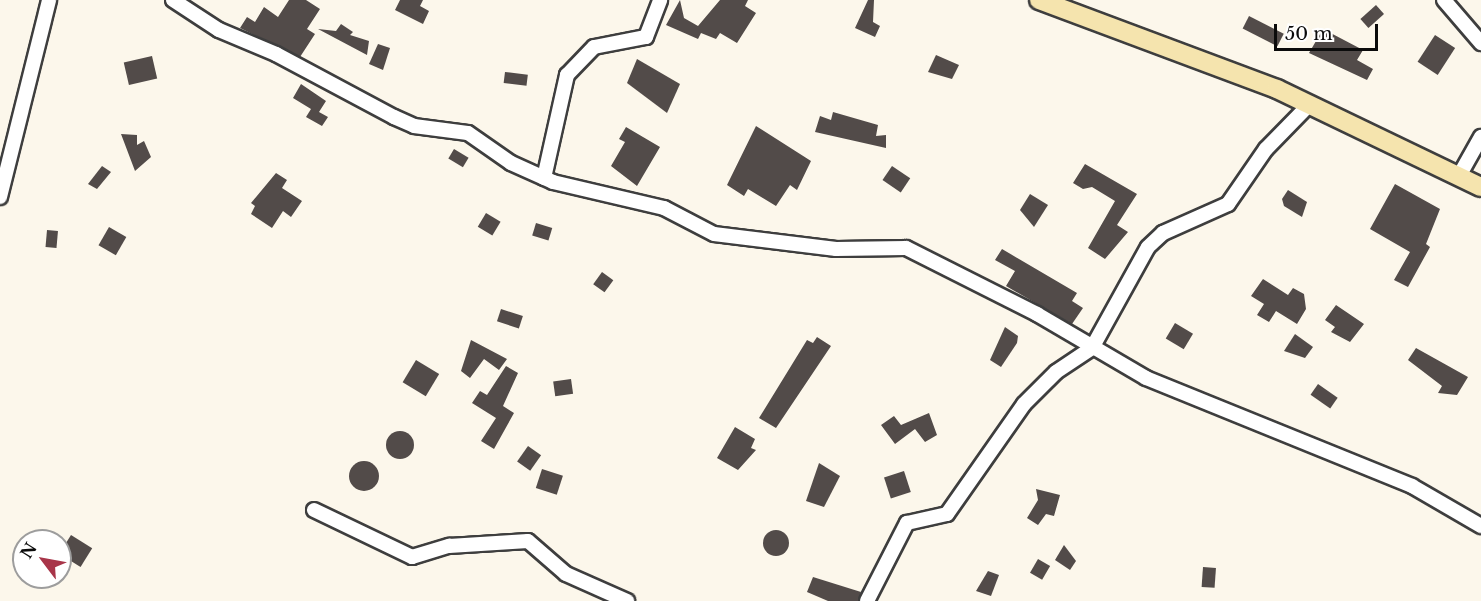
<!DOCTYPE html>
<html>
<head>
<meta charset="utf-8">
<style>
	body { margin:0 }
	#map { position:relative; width:1481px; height:601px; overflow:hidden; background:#fcf7eb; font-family:"Libre Baskerville",serif }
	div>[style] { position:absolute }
	.building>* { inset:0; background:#524b49; transform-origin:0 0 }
	.round { border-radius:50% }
	.roads { filter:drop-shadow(2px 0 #3e3e3e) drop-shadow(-2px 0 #3e3e3e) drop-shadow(0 2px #3e3e3e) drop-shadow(0 -2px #3e3e3e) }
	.minor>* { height:14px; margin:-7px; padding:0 7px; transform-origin:7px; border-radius:7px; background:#fff }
	.secondary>* { height:18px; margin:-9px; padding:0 9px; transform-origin:9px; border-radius:9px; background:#f5e4ae }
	span { translate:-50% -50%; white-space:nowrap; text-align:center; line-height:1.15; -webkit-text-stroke:6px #fff; paint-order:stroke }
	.north { position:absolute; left:12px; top:529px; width:60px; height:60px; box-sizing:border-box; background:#fff; border:2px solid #9d9d9d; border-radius:50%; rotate:302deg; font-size:16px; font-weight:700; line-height:24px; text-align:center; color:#0b0b0b }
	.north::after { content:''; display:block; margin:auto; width:21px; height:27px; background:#a83549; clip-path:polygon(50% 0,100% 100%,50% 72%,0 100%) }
	.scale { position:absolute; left:1274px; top:24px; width:104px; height:27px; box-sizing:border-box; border:3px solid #0b0b0b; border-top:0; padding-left:8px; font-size:18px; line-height:21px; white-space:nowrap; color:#0b0b0b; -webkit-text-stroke:4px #fff; paint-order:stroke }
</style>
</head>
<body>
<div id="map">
	<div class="building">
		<div style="clip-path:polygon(289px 0,306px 0,320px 9px,307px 29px,315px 34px,300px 57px,240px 28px,247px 17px,255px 22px,264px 7px,278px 17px)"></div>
		<div style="clip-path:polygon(400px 0,423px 0,420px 6px,429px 11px,423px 24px,395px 10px)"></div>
		<div style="clip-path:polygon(680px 0,684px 18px,698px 26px,720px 0,748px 0,745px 6px,756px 13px,737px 43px,720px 33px,716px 39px,701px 33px,698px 39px,666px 25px)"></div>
		<div style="clip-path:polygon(868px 0,874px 0,873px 22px,880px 26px,875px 37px,855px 28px)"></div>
		<div style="left:1376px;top:5px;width:12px;height:21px;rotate:48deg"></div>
		<div style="left:1249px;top:16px;width:39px;height:14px;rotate:27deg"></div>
		<div style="clip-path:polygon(341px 24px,353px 32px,350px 35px,369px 41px,367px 55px,318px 29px,336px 31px)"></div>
		<div style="clip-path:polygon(1323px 29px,1363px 50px,1357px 60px,1373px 69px,1367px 80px,1309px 53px)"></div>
		<div style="left:1435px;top:35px;width:24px;height:32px;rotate:33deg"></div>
		<div style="clip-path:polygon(378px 44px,390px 48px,383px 70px,369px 64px)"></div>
		<div style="clip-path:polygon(936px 55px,959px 65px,952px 79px,928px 72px)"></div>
		<div style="left:152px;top:56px;width:23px;height:29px;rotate:77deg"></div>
		<div style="clip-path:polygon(637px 59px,680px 84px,667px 113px,627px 83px)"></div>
		<div style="left:505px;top:72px;width:23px;height:11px;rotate:7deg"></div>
		<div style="clip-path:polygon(301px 84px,326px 101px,319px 112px,328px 117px,322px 126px,306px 117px,311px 109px,293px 98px)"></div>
		<div style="clip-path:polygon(833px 112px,878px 125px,876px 136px,886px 135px,886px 148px,815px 132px,820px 116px,831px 120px)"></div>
		<div style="clip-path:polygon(756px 126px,811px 161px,797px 190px,790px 185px,776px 206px,748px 189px,744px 196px,727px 185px)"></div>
		<div style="clip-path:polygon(626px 127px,660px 147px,637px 186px,611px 166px,625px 142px,619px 139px)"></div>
		<div style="clip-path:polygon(121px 134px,137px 135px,137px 145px,144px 141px,151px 157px,135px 171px)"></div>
		<div style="left:454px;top:149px;width:17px;height:11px;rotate:31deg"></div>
		<div style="clip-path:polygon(1085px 164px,1137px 194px,1117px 225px,1128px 232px,1105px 259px,1088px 248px,1115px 201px,1092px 187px,1083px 189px,1073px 183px)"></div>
		<div style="clip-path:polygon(102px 166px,111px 172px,97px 189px,88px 184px)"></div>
		<div style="left:892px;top:166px;width:22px;height:17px;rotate:34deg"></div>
		<div style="clip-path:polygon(276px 173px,287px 180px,282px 188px,302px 201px,291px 217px,283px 211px,272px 228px,251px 214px,255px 206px,251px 203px)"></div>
		<div style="clip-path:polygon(1395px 184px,1440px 209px,1426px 244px,1430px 247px,1408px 287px,1394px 280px,1410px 252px,1370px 229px)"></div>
		<div style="clip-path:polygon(1288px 190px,1307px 202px,1302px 217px,1284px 206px,1282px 199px)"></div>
		<div style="clip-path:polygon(1030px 194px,1048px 205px,1034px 227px,1020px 210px)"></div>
		<div style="left:486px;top:213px;width:17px;height:16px;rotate:31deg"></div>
		<div style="left:536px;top:223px;width:17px;height:13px;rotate:17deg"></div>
		<div style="left:109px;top:227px;width:20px;height:21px;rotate:30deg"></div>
		<div style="left:47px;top:230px;width:11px;height:17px;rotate:5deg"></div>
		<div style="clip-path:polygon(1002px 249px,1077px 293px,1072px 301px,1083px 308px,1072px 324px,1006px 286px,1015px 271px,995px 260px)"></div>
		<div style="left:602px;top:272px;width:14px;height:15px;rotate:36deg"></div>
		<div style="clip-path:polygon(1263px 279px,1288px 295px,1293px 288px,1304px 294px,1306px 309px,1297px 324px,1276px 311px,1269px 322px,1257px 315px,1264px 304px,1251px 296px)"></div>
		<div style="clip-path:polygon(1336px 305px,1364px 324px,1350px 342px,1331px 332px,1335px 327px,1325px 320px)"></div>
		<div style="left:501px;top:309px;width:23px;height:13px;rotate:18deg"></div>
		<div style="left:1175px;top:323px;width:21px;height:18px;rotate:31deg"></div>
		<div style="clip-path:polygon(1005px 327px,1018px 336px,1017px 343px,1001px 367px,990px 360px)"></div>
		<div style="clip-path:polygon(1295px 334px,1313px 347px,1305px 358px,1284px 351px)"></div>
		<div style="clip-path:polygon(817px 337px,831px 346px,776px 428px,759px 418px,807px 340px,813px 343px)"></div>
		<div style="clip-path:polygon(471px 340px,507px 359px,499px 370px,484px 359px,470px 378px,461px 371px)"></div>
		<div style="clip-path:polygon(1416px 348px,1468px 377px,1457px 395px,1438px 393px,1442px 386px,1408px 360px)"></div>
		<div style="left:416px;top:360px;width:27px;height:26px;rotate:31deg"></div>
		<div style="clip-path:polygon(506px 366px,518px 373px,503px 406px,514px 413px,494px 449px,481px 441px,496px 418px,472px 403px,480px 391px,487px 395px)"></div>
		<div style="left:571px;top:379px;width:15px;height:18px;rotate:82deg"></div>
		<div style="left:1318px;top:384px;width:24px;height:13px;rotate:35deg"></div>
		<div style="clip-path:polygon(929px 413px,937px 435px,925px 442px,915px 429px,895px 444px,881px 425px,894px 416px,901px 425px)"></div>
		<div style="clip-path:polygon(735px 427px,755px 439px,751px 448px,756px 450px,738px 470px,717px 458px)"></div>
		<div class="round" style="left:386px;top:431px;width:28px;height:28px"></div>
		<div style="left:528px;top:446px;width:16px;height:19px;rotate:35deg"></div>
		<div class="round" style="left:349px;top:461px;width:30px;height:30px"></div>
		<div style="clip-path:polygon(819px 463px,840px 476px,824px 507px,806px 501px)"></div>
		<div style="left:542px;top:469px;width:22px;height:20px;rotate:18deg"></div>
		<div style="left:904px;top:471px;width:22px;height:21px;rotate:72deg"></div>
		<div style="clip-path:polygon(1036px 489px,1060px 495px,1054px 516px,1046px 514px,1038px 525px,1027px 518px,1038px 500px)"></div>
		<div class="round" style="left:763px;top:530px;width:26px;height:26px"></div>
		<div style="left:71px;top:535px;width:25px;height:22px;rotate:32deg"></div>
		<div style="clip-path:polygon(1064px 545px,1076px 561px,1070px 570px,1055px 560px)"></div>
		<div style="left:1038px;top:559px;width:14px;height:16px;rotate:30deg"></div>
		<div style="left:1203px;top:567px;width:13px;height:20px;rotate:4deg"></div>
		<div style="clip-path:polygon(988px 571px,999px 575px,991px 596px,976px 591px)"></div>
		<div style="clip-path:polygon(813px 577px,861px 592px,858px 601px,828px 601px,807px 592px)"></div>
	</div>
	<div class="roads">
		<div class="minor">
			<div style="left:173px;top:0;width:55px;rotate:33.1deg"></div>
			<div style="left:219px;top:30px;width:62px;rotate:22.8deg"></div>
			<div style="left:276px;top:54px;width:134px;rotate:28.1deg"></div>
			<div style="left:394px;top:117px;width:22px;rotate:24deg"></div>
			<div style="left:414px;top:126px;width:54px;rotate:7.4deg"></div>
			<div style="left:468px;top:133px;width:52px;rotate:34.9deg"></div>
			<div style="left:511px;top:163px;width:46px;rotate:24.3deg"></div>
			<div style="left:553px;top:182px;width:114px;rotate:13.2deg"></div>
			<div style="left:664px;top:208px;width:56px;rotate:27.5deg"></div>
			<div style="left:714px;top:234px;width:123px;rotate:7deg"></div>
			<div style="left:836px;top:249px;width:70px;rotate:-0.8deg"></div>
			<div style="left:906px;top:248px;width:147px;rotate:26.7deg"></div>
			<div style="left:1037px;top:314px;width:126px;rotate:30.4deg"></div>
			<div style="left:1146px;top:378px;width:287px;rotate:22.1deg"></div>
			<div style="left:1412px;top:486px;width:80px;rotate:30.1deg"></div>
			<div style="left:1444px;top:0;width:57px;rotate:49.3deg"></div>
			<div style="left:1459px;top:176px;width:45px;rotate:-60.6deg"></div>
			<div style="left:544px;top:178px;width:106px;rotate:-77.4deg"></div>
			<div style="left:567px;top:75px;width:39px;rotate:-46deg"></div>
			<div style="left:594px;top:47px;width:53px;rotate:-10.9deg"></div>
			<div style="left:646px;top:37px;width:40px;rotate:-69deg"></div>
			<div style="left:0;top:197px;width:203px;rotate:-76deg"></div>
			<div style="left:314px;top:510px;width:109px;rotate:25.6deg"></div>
			<div style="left:412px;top:557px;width:39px;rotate:-17deg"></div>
			<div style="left:449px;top:546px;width:79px;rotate:-3.6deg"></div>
			<div style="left:528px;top:541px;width:50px;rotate:41deg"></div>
			<div style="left:566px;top:574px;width:67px;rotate:23.9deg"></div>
			<div style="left:867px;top:601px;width:88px;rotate:-62.9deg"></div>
			<div style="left:907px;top:523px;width:41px;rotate:-12.7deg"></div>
			<div style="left:947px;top:514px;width:134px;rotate:-55deg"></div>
			<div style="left:1024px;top:404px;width:45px;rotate:-45deg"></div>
			<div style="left:1056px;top:372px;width:43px;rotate:-33.7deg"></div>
			<div style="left:1092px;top:348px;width:115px;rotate:-61deg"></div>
			<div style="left:1148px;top:247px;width:21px;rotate:-43deg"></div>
			<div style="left:1163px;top:233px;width:71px;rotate:-24deg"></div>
			<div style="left:1228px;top:204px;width:67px;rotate:-55.4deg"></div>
			<div style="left:1266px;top:149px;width:62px;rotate:-45.7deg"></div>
		</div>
		<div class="secondary">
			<div style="left:1039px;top:0;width:254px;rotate:20.5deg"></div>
			<div style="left:1277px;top:89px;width:226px;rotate:25.7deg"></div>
		</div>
	</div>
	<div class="north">N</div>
	<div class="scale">50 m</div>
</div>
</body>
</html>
